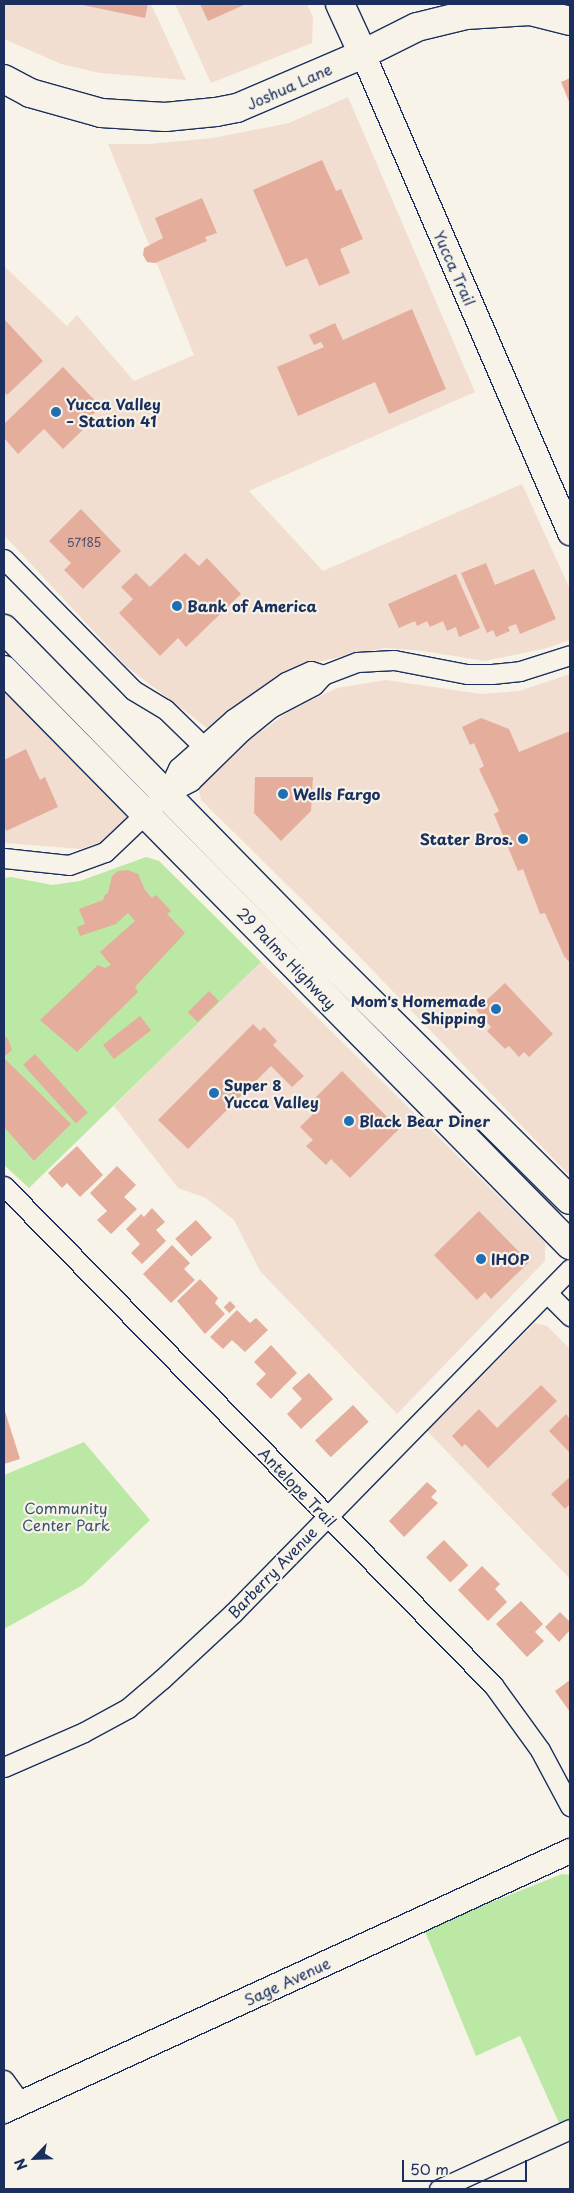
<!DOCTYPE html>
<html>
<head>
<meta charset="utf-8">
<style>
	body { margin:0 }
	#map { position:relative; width:574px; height:2193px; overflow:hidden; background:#f7f3e8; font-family:"Playpen Sans",sans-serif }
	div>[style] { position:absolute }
	.built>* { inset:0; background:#f2ded1 }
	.green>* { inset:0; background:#bce8a5 }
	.building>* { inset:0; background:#e5ad9c; transform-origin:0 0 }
	.roads { filter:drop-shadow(1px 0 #1b2f5e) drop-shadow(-1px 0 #1b2f5e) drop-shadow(0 1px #1b2f5e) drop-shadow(0 -1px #1b2f5e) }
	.minor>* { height:19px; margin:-9.5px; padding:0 9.5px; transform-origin:9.5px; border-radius:9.5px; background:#f7f3e8 }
	.tertiary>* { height:24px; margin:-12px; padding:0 12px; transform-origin:12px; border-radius:12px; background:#f7f3e8 }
	.secondary>* { height:28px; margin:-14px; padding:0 14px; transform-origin:14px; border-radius:14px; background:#f7f3e8 }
	.primary>* { height:28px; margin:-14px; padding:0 14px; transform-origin:14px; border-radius:14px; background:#f7f3e8 }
	.dots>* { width:14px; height:14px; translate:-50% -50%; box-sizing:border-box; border:2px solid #f7f3e8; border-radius:50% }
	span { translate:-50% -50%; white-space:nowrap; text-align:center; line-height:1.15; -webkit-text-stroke:4.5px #f7f3e8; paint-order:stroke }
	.number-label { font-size:12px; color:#4e4e6e }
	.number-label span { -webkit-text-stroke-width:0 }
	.street-label { font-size:15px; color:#1b2f5e }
	.poi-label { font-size:15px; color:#1b2f5e; font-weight:700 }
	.left { translate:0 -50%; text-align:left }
	.right { translate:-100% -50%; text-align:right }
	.park-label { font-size:15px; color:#3b546c }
	.frame { position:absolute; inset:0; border:5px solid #1b2f5e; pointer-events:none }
	.north { position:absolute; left:10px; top:2133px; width:50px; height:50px; -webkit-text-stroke:4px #f7f3e8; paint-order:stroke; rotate:246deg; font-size:14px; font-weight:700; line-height:20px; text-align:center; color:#1b2f5e }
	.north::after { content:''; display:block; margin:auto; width:18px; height:22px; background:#1b2f5e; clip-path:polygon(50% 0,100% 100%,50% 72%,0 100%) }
	.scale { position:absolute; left:402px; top:2160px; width:125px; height:22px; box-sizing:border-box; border:2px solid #1b2f5e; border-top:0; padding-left:6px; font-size:15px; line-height:18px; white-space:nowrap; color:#1b2f5e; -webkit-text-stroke:4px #f7f3e8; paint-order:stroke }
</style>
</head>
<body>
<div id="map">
	<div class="built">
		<div style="clip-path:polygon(4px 4px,151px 4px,186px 80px,100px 73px,61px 64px,4px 39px)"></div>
		<div style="clip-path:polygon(175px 4px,307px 4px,313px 17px,312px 43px,211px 83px)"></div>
		<div style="clip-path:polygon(348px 97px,475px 392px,249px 491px,323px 571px,522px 484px,570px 589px,570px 640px,547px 648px,485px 661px,423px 651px,385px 648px,343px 656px,307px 665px,207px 728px,126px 666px,4px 535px,4px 266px,67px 326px,77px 315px,134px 381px,194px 355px,108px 144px,149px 144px,213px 138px,289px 123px)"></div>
		<div style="clip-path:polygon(570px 674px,570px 1176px,356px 953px,201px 800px,198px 785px,221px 760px,291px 710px,337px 688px,386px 680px,481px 694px,519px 691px)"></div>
		<div style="clip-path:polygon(4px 678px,135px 809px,106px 840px,81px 849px,4px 843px)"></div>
		<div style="clip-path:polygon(261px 962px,545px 1242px,545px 1261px,397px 1414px,260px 1271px,234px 1220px,206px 1198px,178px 1188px,114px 1106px)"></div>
		<div style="clip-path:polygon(535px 1323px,547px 1326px,570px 1349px,570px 1579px,427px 1431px)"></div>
	</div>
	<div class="green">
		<div style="clip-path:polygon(146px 857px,159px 861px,261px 962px,29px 1188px,4px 1165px,4px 878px,11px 877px,52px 885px,80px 881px)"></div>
		<div style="clip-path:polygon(84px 1442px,150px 1520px,83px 1585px,4px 1629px,4px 1475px)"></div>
		<div style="clip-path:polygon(562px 1874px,570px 1875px,570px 2118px,559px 2123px,520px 2036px,476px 2056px,424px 1929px)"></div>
	</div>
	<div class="building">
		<div style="clip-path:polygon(78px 4px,148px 4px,145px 18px)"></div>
		<div style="clip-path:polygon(200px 4px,243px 4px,244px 5px,208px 21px)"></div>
		<div style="clip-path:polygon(570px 78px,570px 104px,561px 82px)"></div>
		<div style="clip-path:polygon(322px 160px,336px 191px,341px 189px,363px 239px,340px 249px,350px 273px,319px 286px,307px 258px,286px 267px,253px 190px)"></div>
		<div style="clip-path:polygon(202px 198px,217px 233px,205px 237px,207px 241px,155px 263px,147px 262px,143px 255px,144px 248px,163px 238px,155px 218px)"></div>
		<div style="clip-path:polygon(412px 309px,446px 389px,389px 414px,375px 382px,298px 416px,277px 367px,324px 347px,321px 342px,314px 345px,309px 335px,335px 323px,343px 340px)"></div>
		<div style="clip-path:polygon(5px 320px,43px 361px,7px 395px,4px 392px)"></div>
		<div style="clip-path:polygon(63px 367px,101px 407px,90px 417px,93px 420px,63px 449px,44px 429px,18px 454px,4px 438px,4px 424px)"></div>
		<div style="clip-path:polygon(81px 509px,121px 551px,83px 589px,64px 570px,71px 563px,49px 541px)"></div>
		<div style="clip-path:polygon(185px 553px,199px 566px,207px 558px,241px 594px,186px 647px,178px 638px,160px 656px,119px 613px,133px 599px,121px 587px,136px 573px,150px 587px)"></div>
		<div style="clip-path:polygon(486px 563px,495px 585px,534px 569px,556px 619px,520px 634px,516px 624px,508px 627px,510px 631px,496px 637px,493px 630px,487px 633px,461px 573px)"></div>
		<div style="clip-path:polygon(456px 574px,480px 628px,459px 637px,456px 627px,447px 631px,443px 621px,430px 627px,427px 621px,417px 626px,415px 621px,399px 628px,388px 604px)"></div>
		<div style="clip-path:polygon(481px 718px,509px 729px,519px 752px,570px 731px,570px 963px,564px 956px,545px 913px,540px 914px,523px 869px,518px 871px,494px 814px,499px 811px,479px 769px,484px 766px,474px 743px,470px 745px,462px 727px)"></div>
		<div style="clip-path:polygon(26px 749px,40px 780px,45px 777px,58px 807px,6px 831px,4px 826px,4px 760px)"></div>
		<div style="clip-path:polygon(255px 777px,313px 777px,311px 811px,281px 841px,254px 813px)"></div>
		<div style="clip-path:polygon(128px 870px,138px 874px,145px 890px,152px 898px,156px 895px,171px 911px,167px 914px,185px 933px,135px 987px,138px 992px,77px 1052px,40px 1020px,98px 965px,105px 968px,111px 965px,100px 952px,135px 921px,128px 913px,116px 924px,80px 936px,77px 927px,85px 924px,79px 909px,103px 900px,105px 895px,108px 893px,112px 876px,118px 871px)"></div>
		<div style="clip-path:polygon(505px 983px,553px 1034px,529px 1057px,524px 1052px,519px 1057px,509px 1046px,505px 1049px,487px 1031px,491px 1027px,476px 1010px)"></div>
		<div style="left:209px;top:991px;width:14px;height:30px;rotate:45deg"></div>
		<div style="left:140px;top:1016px;width:18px;height:47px;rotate:52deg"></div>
		<div style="clip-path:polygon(253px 1024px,260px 1031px,264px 1027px,277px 1041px,273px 1045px,304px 1076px,292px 1087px,271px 1066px,188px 1149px,158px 1120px)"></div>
		<div style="clip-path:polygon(4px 1035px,8px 1039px,12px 1050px,4px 1057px)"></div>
		<div style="left:35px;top:1054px;width:79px;height:16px;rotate:48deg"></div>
		<div style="clip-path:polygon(4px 1058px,71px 1124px,34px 1161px,4px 1127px)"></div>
		<div style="clip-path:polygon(342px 1071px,399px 1129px,350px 1178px,331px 1159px,326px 1165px,306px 1146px,313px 1140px,300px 1127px,313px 1114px,306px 1107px)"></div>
		<div style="clip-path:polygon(77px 1146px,103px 1175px,80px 1197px,67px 1183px,62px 1188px,48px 1173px)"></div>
		<div style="clip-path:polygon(117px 1166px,136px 1185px,124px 1197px,137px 1209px,111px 1234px,97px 1220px,107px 1211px,90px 1193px)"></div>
		<div style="clip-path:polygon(152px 1208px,165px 1222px,156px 1230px,166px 1241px,142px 1264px,131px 1253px,140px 1244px,126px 1229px,141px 1214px,144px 1217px)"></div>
		<div style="clip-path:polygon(479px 1211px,529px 1262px,491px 1299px,485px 1292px,477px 1300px,434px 1255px)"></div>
		<div style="left:196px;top:1220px;width:24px;height:28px;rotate:48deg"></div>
		<div style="clip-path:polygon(172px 1245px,190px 1263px,184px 1269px,195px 1280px,171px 1303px,143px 1274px)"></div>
		<div style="clip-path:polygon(200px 1279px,218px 1298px,215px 1303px,225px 1314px,205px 1334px,177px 1301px)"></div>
		<div style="left:230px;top:1301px;width:8px;height:9px;rotate:45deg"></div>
		<div style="clip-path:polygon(237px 1310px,250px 1323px,256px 1318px,268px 1330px,245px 1352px,232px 1340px,223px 1349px,210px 1337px)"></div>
		<div style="clip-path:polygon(271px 1345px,297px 1373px,271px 1399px,256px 1384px,266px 1374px,254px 1362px)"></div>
		<div style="clip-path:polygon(309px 1373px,333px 1399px,301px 1429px,287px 1414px,302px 1399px,292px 1388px)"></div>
		<div style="clip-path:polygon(541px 1385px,557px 1401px,488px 1468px,465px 1444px,462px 1447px,452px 1436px,479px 1409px,497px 1428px)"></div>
		<div style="left:353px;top:1405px;width:23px;height:52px;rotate:47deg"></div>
		<div style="clip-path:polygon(4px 1408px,20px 1459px,4px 1464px)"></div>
		<div style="clip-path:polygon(566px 1414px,570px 1419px,570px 1453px,549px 1431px)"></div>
		<div style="clip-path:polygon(570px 1477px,570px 1504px,565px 1509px,551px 1494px)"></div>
		<div style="clip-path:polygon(427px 1482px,437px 1491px,431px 1497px,438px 1503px,404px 1537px,389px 1521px)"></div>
		<div style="left:444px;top:1540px;width:35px;height:25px;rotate:46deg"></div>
		<div style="clip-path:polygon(482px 1566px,500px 1584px,495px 1589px,507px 1602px,488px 1621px,458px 1590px)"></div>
		<div style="clip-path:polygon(521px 1601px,543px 1624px,535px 1632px,544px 1641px,527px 1657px,496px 1624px)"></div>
		<div style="clip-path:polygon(560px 1612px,570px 1622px,570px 1630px,559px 1642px,545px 1627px)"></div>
		<div style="clip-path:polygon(570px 1680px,570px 1712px,555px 1691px)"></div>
	</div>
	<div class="roads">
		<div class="minor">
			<div style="left:4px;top:559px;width:184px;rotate:45.4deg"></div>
			<div style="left:133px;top:690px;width:37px;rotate:31deg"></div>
			<div style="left:165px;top:709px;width:53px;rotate:44.2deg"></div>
			<div style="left:166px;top:794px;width:29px;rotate:-65deg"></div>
			<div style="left:178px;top:768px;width:74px;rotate:-41.7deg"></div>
			<div style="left:233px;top:719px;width:65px;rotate:-34.9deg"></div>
			<div style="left:286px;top:682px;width:27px;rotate:-24deg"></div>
			<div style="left:311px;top:671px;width:13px;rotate:18deg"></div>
			<div style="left:4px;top:858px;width:65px;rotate:6.1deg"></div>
			<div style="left:69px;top:865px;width:38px;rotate:-20deg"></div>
			<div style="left:105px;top:852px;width:84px;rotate:-43.6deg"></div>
			<div style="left:166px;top:794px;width:28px;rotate:-27deg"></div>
			<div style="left:191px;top:781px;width:71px;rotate:-44.4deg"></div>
			<div style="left:242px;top:731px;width:38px;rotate:-39deg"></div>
			<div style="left:272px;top:707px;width:47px;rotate:-27.6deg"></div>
			<div style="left:314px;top:685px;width:13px;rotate:-48deg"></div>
			<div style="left:323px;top:675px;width:36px;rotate:-21deg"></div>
			<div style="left:357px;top:662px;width:37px;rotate:-3deg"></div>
			<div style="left:394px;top:660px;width:74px;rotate:10.9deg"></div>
			<div style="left:467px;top:674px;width:25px"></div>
			<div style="left:492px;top:674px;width:28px;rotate:-6deg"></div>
			<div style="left:520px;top:671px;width:52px;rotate:-17.7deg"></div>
			<div style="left:4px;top:1186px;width:699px;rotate:45.58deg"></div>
			<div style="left:493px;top:1685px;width:80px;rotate:54.1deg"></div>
			<div style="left:540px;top:1750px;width:64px;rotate:61.8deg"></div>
			<div style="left:547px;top:1293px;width:33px;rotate:45deg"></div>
			<div style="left:4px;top:1767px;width:87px;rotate:-23.6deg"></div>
			<div style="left:84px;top:1732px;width:50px;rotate:-28.6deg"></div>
			<div style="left:128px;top:1708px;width:45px;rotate:-40.5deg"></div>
			<div style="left:162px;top:1679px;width:97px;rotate:-42.9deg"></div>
			<div style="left:233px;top:1613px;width:482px;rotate:-45.6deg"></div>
			<div style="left:4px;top:2080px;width:29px;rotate:54deg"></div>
			<div style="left:439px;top:2189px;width:144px;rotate:-24.6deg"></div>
		</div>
		<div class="tertiary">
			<div style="left:363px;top:54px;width:522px;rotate:66.63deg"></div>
			<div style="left:4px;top:2111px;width:623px;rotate:-24.67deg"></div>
		</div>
		<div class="secondary">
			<div style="left:340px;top:4px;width:55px;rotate:65.3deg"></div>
			<div style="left:4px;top:79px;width:30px;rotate:28deg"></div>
			<div style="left:30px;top:93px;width:74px;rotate:15.7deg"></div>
			<div style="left:101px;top:113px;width:64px;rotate:3.6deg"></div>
			<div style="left:165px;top:117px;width:51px;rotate:-5.6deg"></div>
			<div style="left:216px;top:112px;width:21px;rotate:-11deg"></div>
			<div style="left:237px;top:108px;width:137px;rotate:-23.2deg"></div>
			<div style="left:363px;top:54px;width:60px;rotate:-26.6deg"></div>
			<div style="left:417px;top:27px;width:50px;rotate:-13.8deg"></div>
			<div style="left:466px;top:15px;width:64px;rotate:-3.6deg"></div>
			<div style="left:530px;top:11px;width:41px;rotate:14deg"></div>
		</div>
		<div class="primary">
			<div style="left:4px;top:629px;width:448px;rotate:45.6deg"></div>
			<div style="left:317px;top:949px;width:356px;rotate:44.8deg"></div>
			<div style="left:4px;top:670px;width:807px;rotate:45.45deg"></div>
		</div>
	</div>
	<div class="dots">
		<div style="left:56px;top:412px;background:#1f6fb2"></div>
		<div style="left:177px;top:606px;background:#1f6fb2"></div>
		<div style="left:283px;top:794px;background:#1f6fb2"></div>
		<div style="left:523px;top:839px;background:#1f6fb2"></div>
		<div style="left:496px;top:1009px;background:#1f6fb2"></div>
		<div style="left:214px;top:1093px;background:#1f6fb2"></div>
		<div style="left:349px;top:1121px;background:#1f6fb2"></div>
		<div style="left:481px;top:1259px;background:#1f6fb2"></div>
	</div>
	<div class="number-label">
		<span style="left:84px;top:543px">57185</span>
	</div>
	<div class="street-label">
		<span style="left:289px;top:86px;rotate:-24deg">Joshua Lane</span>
		<span style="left:455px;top:268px;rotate:66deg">Yucca Trail</span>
		<span style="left:287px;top:958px;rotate:46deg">29 Palms Highway</span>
		<span style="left:298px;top:1487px;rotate:46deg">Antelope Trail</span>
		<span style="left:272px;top:1572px;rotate:-46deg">Barberry Avenue</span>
		<span style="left:287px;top:1981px;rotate:-25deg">Sage Avenue</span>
	</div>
	<div class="poi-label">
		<span class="left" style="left:66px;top:412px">Yucca Valley<br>– Station 41</span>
		<span class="left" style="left:187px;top:606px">Bank of America</span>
		<span class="left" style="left:293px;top:794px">Wells Fargo</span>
		<span class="right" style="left:513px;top:839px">Stater Bros.</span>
		<span class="right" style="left:486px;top:1009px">Mom's Homemade<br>Shipping</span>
		<span class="left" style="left:224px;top:1093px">Super 8<br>Yucca Valley</span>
		<span class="left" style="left:359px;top:1121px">Black Bear Diner</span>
		<span class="left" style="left:491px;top:1259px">IHOP</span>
	</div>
	<div class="park-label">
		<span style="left:66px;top:1516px">Community<br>Center Park</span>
	</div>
	<div class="frame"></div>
	<div class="north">N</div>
	<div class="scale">50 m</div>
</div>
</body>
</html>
